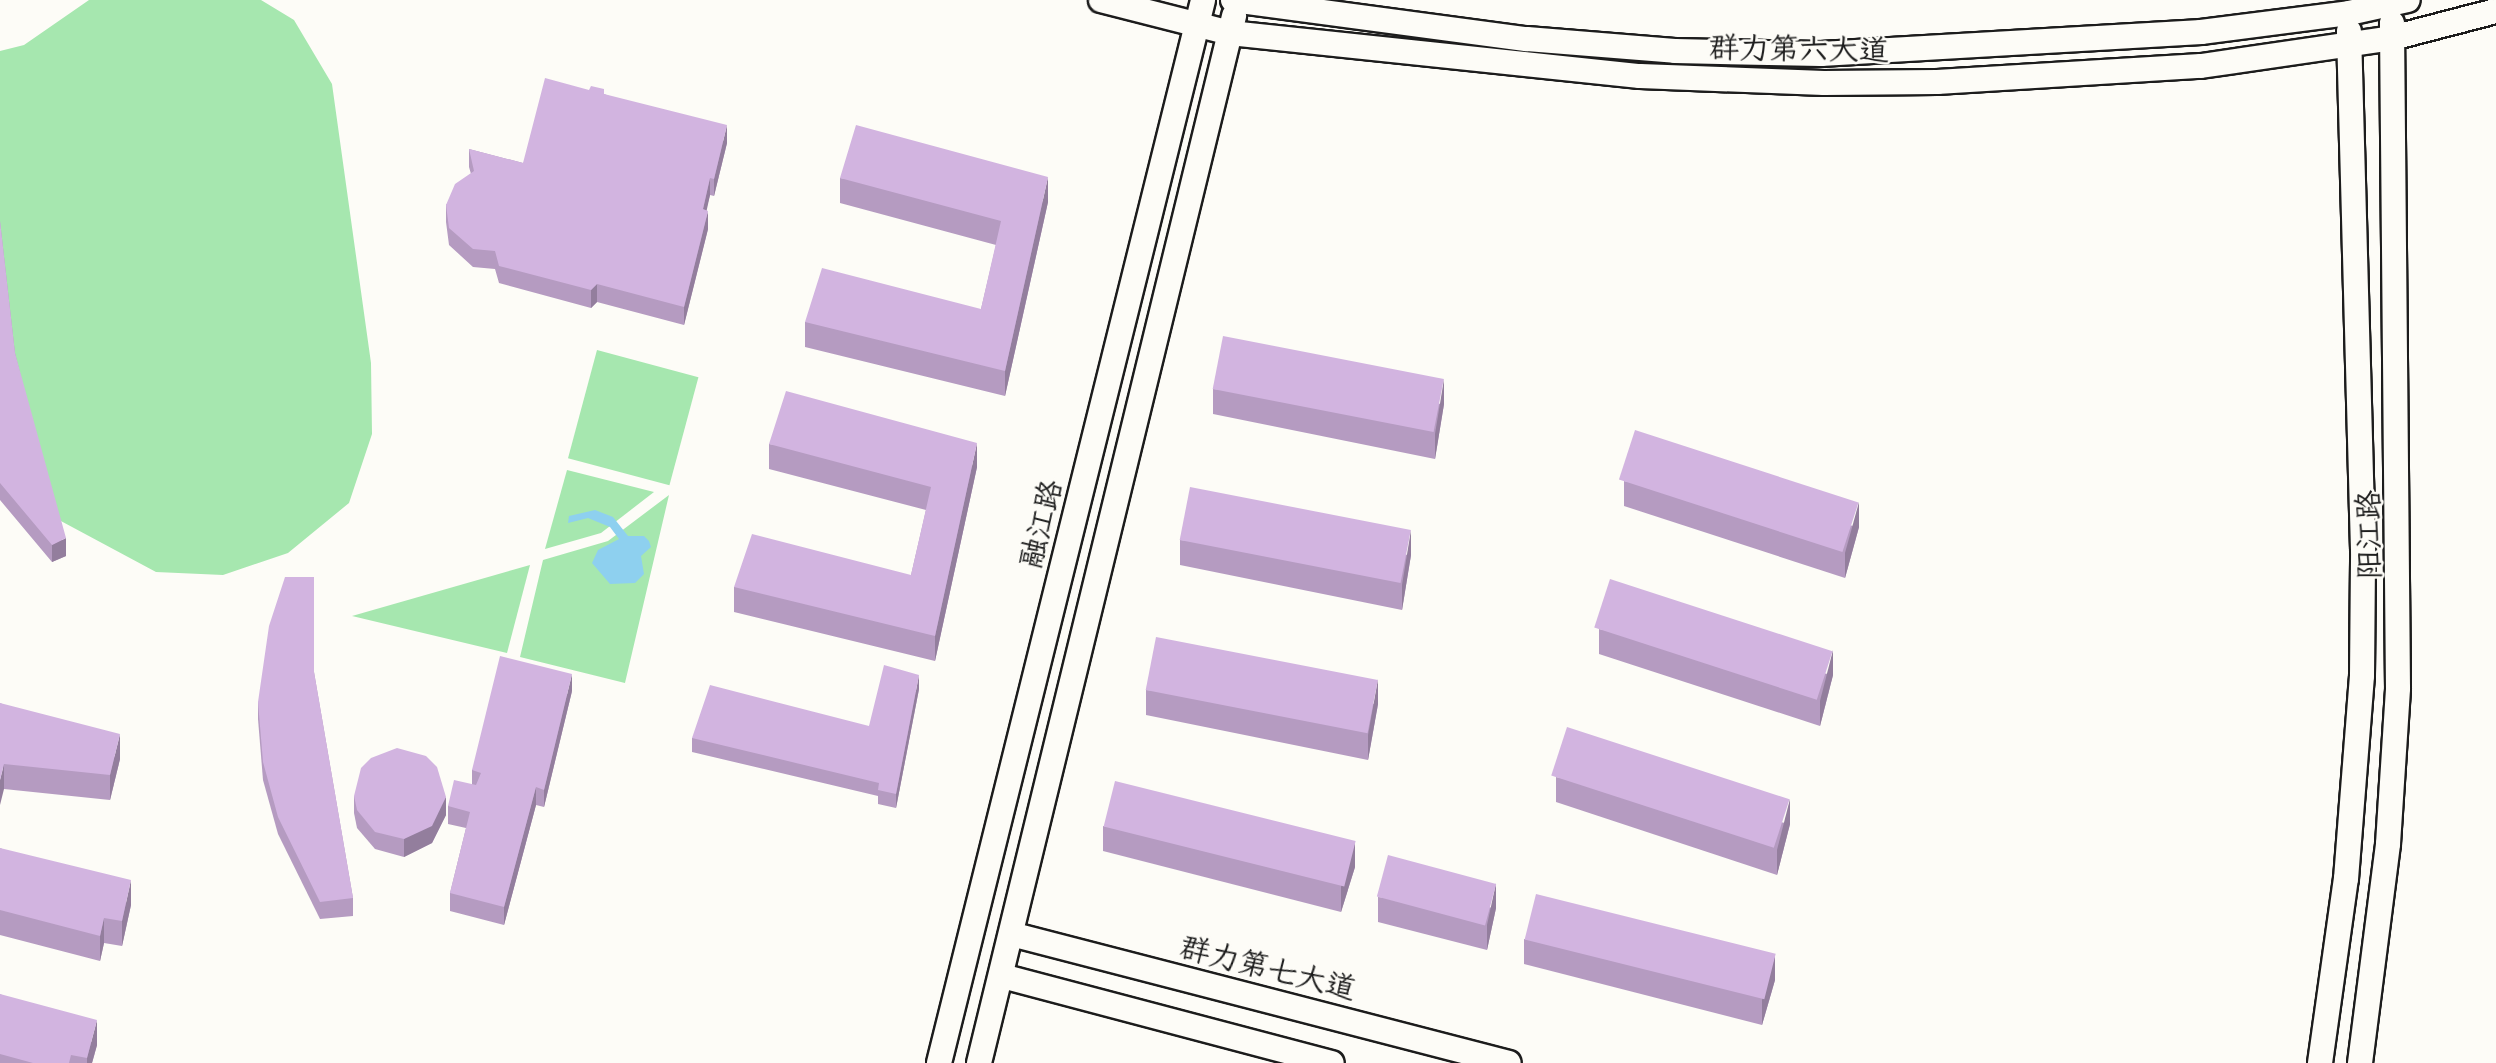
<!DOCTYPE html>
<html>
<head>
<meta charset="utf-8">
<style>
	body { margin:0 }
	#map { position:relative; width:2496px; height:1063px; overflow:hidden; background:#fdfcf7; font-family:Caveat,"LXGW WenKai TC",sans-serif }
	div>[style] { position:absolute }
	.green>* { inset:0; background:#a6e7af; transform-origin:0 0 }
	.water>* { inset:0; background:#8ed0ef }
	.roads { filter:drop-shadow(2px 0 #1c1c1c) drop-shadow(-2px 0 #1c1c1c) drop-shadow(0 2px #1c1c1c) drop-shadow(0 -2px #1c1c1c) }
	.secondary>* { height:24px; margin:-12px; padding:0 12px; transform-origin:12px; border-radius:12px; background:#fdfcf7 }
	.wall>* { inset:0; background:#b59bc1 }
	.shaded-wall>* { inset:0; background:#937e9d }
	.building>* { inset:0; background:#d2b4e0; transform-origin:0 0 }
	span { translate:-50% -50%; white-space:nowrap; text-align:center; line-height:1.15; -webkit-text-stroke:5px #fdfcf7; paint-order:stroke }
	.street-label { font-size:30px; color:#1c1c1c }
</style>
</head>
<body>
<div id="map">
	<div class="green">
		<div style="clip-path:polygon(89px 0,261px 0,294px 20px,332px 84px,371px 363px,372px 434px,349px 503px,288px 553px,223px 575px,156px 572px,59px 520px,15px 371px,0 239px,0 51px,24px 45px)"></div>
		<div style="left:597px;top:350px;width:105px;height:112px;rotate:15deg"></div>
		<div style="clip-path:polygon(567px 470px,654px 492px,601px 533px,545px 549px)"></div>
		<div style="clip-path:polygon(669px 495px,625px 683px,520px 657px,543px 560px,608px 541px)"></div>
		<div style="clip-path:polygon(530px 565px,507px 653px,352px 616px)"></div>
	</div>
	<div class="water">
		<div style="clip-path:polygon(595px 510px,613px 517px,628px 536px,644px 536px,649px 541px,651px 547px,641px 556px,644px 574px,635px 583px,610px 584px,592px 563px,598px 550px,619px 539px,610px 527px,588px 518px,568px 523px,569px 516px)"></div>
	</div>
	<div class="roads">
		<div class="secondary">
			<div style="left:1101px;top:0;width:133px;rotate:14.3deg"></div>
			<div style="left:1230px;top:33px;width:412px;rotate:6deg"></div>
			<div style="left:1640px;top:76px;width:184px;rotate:2.2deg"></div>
			<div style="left:1824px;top:83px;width:113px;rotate:-0.5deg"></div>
			<div style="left:1937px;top:82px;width:264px;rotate:-3.5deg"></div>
			<div style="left:2201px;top:66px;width:193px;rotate:-8.3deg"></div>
			<div style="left:2392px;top:38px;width:107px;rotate:-14.6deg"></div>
			<div style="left:1233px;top:0;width:297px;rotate:7.6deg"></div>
			<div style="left:1527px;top:39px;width:148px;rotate:4.6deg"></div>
			<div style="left:1675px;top:51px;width:146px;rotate:1.2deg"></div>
			<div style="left:1821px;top:54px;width:381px;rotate:-3.3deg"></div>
			<div style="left:2201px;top:32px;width:149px;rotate:-7.3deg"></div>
			<div style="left:2349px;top:13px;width:60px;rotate:-12.4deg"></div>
			<div style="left:1011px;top:934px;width:514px;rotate:14.52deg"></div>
			<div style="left:1002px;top:976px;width:341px;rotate:14.8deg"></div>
			<div style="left:939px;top:1063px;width:1095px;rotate:-76.05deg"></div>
			<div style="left:979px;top:1063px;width:1078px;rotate:-76.31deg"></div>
			<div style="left:2320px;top:1063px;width:186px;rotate:-82deg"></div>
			<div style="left:2346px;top:879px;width:204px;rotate:-85.5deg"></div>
			<div style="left:2362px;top:676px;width:126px;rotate:-89.5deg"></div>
			<div style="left:2363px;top:550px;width:519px;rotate:-91.55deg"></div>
			<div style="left:2360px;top:1063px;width:221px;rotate:-82.7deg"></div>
			<div style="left:2388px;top:844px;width:156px;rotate:-86.3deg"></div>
			<div style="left:2398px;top:688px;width:665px;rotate:-90.52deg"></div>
		</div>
	</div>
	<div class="wall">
		<div style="clip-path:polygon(604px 94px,727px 143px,714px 196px,710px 195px,706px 210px,708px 229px,684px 325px,597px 302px,591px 308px,499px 283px,495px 269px,473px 267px,449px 245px,446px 222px,446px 205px,471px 174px,469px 167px,469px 149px,523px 163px)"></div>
		<div style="clip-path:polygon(840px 178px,1048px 202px,1005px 396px,805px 347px,805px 322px,981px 309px,996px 245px,840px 203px)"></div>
		<div style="clip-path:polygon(0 221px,15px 353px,66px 556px,52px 562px,0 500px)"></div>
		<div style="clip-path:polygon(1213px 389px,1444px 404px,1435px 459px,1213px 414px)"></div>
		<div style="clip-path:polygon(769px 444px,977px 467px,935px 661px,734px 612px,734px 587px,911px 575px,926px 510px,769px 469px)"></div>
		<div style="clip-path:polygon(1624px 481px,1859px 527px,1845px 578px,1624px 506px)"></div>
		<div style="clip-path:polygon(1180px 540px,1411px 555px,1402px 610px,1180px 565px)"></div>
		<div style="clip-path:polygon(1599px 629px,1833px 675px,1820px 726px,1599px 654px)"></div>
		<div style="clip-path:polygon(314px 672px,353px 898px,353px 916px,320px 919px,278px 834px,263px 780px,258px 719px,258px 702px)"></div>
		<div style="clip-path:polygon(919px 689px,896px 808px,878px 804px,878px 796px,692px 752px,692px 738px,869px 726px)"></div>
		<div style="clip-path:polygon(1146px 690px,1378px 704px,1368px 760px,1146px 715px)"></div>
		<div style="clip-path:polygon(572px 691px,544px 807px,536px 805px,504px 925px,450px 911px,450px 893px,466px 828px,448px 824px,448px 806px,472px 784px,472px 770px)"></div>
		<div style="clip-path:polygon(0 703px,120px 759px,110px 800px,4px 789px)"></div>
		<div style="clip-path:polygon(1556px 777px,1790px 824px,1777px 875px,1556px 802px)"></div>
		<div style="clip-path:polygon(354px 796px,446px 815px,432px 843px,404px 857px,375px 849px,357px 828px,354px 813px)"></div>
		<div style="clip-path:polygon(1103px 826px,1355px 867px,1341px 912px,1103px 851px)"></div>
		<div style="clip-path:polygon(0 848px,131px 905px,122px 946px,104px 943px,100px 961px,0 935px)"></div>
		<div style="clip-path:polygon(1378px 897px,1496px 908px,1487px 950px,1378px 922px)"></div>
		<div style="clip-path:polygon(1524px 939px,1775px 980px,1762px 1025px,1524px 964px)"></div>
		<div style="clip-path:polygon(0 994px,97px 1045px,92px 1063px,0 1063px)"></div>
	</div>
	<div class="shaded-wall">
		<div style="clip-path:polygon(727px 125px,727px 143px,714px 196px,714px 179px)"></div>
		<div style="clip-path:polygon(1048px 177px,1048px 202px,1005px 396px,1005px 371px)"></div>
		<div style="clip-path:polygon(710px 178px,710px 195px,703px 227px,703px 209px)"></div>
		<div style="clip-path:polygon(708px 211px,708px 229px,684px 325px,684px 307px)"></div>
		<div style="clip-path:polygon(597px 284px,597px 302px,591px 308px,591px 290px)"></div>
		<div style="clip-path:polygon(1444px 379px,1444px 404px,1435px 459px,1435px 434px)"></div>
		<div style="clip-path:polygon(977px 443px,977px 467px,935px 661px,935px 636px)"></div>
		<div style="clip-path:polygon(1859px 502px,1859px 527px,1845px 578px,1845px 553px)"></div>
		<div style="clip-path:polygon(1411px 530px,1411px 555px,1402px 610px,1402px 585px)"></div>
		<div style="clip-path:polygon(66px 538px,66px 556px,52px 562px,52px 545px)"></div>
		<div style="clip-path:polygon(1833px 650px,1833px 675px,1820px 726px,1820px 701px)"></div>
		<div style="clip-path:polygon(572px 674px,572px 691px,544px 807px,544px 790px)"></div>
		<div style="clip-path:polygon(919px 675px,919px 689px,896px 808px,896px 794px)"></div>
		<div style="clip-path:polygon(1378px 679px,1378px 704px,1368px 760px,1368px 735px)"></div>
		<div style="clip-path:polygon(120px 734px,120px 759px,110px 800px,110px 775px)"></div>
		<div style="clip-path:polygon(4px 764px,4px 789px,0 805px,0 780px)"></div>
		<div style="clip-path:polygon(536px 787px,536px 805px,504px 925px,504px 907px)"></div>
		<div style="clip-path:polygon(446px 797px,446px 815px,432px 843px,404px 857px,404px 839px)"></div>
		<div style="clip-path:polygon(1790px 799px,1790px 824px,1777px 875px,1777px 850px)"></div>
		<div style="clip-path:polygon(1355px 842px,1355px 867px,1341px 912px,1341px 887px)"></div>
		<div style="clip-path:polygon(131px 880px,131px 905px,122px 946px,122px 921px)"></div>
		<div style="clip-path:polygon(1496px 883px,1496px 908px,1487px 950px,1487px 925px)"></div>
		<div style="clip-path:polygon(104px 918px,104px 943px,100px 961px,100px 936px)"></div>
		<div style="clip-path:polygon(1775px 955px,1775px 980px,1762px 1025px,1762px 1000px)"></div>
		<div style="clip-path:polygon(97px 1020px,97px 1045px,92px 1063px,87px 1063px,87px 1058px)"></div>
	</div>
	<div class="building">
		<div style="clip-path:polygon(545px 78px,589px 90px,591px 86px,604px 89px,604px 94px,727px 125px,714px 179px,710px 178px,703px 209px,708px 211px,684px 307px,597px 284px,591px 290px,499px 266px,495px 251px,473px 249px,449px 228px,446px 205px,455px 184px,474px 171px,469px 149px,523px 163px)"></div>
		<div style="clip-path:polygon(856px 125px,1048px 177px,1005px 371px,805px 322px,822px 268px,981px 309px,1001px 221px,840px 178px)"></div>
		<div style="clip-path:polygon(0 221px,15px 353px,66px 538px,52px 545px,0 483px)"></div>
		<div style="left:1223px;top:336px;width:225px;height:54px;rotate:11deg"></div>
		<div style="clip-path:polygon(786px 391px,977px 443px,935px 636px,734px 587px,752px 534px,911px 575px,931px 487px,769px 444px)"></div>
		<div style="left:1635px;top:430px;width:235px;height:52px;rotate:18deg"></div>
		<div style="left:1190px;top:487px;width:225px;height:54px;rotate:11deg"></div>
		<div style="clip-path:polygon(285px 577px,314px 577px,314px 672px,353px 898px,320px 902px,278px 817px,263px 762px,258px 702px,269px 626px)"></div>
		<div style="left:1610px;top:579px;width:234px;height:51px;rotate:18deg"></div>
		<div style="left:1156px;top:637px;width:226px;height:54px;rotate:11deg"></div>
		<div style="clip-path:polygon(500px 656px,572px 674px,544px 790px,536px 787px,504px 907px,450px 893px,470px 812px,448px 806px,454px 780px,476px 785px,481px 773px,472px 770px)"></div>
		<div style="clip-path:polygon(884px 665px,919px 675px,896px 794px,878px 790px,879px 783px,692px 738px,710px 685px,869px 726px)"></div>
		<div style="clip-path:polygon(0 703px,120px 734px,110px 775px,4px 764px,0 780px)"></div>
		<div style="left:1567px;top:727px;width:234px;height:51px;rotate:18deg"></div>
		<div style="clip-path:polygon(397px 748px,426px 756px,437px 767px,446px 797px,432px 826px,404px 839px,375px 832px,357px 810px,354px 796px,361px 768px,371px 758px)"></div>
		<div style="left:1115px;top:781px;width:248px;height:47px;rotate:14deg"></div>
		<div style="clip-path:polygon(0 848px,131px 880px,122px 921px,104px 918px,100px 936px,0 910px)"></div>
		<div style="left:1388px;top:855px;width:112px;height:43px;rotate:15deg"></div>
		<div style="left:1536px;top:894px;width:247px;height:47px;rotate:14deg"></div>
		<div style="clip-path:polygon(0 994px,97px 1020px,87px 1058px,71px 1055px,69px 1063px,33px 1063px,0 1054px)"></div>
	</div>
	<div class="street-label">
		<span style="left:1799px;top:49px;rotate:1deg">群力第六大道</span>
		<span style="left:1041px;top:524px;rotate:-76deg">融江路</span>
		<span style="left:2369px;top:535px;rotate:-91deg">阳江路</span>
		<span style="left:1268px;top:968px;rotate:14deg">群力第七大道</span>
	</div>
</div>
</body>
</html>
